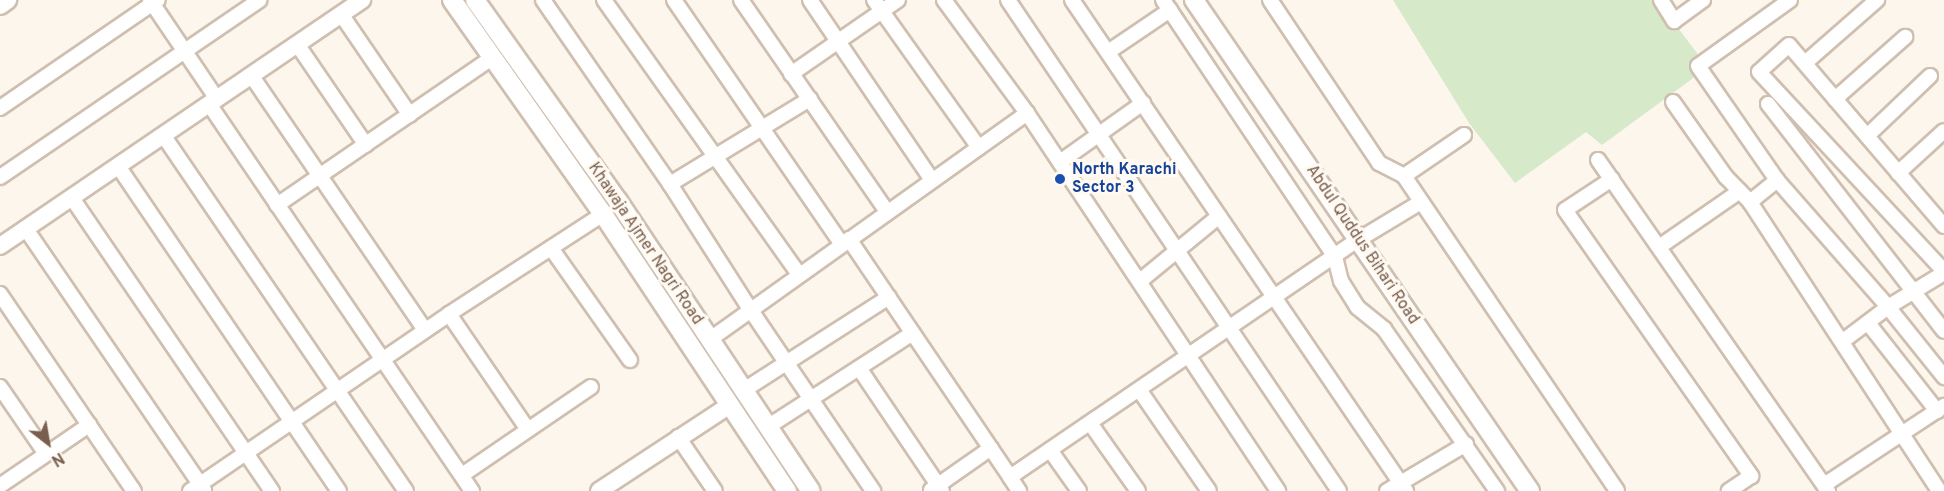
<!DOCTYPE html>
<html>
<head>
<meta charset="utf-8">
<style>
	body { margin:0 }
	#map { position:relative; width:1944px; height:491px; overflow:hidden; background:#fcf6ec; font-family:Overpass,sans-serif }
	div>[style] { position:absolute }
	.green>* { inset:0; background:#d6eac9 }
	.roads { filter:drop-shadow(2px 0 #cfbfb0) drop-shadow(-2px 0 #cfbfb0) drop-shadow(0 2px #cfbfb0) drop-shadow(0 -2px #cfbfb0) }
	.minor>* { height:14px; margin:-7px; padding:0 7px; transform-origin:7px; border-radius:7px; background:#fff }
	.tertiary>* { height:16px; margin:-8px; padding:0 8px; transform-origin:8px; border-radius:8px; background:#fff }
	.secondary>* { height:18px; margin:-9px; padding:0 9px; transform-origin:9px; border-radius:9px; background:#fff }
	.dots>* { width:16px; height:16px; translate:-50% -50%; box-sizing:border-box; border:3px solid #fffaf2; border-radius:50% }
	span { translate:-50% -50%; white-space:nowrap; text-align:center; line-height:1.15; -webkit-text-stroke:6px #fffaf2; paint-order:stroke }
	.transit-label { font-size:16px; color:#164399; font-weight:700 }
	.left { translate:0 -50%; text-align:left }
	.street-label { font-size:16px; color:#785e4e }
	.north { position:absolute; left:18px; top:413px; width:60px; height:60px; -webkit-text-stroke:4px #fffaf2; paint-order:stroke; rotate:149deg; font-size:16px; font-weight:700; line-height:24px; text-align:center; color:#785e4e }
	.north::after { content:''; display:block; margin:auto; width:21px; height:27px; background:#785e4e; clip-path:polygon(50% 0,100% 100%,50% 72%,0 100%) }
</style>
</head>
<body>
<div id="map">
	<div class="green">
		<div style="clip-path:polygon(1393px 0,1657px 0,1697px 53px,1696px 76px,1602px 145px,1586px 132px,1515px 183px,1469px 123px)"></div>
	</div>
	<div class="roads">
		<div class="minor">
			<div style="left:150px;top:0;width:120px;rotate:55.9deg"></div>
			<div style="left:543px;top:0;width:224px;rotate:55.4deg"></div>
			<div style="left:670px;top:184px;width:148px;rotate:57.4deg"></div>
			<div style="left:750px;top:309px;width:220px;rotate:55.9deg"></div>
			<div style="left:604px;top:0;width:336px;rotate:54.6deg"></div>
			<div style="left:674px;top:0;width:296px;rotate:55.5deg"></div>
			<div style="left:741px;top:0;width:257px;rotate:55.4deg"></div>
			<div style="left:810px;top:0;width:217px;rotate:55.9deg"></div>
			<div style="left:874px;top:0;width:181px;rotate:54.6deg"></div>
			<div style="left:944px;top:0;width:140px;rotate:53.7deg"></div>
			<div style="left:1027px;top:113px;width:454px;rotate:56.4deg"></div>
			<div style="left:1008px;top:0;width:592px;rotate:56.01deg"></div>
			<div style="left:1072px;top:0;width:594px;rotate:55.77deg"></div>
			<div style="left:1163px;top:0;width:309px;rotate:56.2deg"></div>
			<div style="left:1335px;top:257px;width:25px;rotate:76deg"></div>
			<div style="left:1341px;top:281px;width:31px;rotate:58deg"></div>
			<div style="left:1357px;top:307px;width:35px;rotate:39deg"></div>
			<div style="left:1384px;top:329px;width:198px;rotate:55.1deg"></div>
			<div style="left:1270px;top:0;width:196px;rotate:56.2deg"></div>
			<div style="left:1379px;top:163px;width:28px;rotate:27deg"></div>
			<div style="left:1661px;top:0;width:25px;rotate:58deg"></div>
			<div style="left:1674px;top:21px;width:36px;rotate:-36deg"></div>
			<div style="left:1790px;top:0;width:113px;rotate:144.3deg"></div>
			<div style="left:1698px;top:66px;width:139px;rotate:55.3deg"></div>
			<div style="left:1777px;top:180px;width:169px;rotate:48.8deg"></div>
			<div style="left:1888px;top:307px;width:90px;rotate:51.3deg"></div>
			<div style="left:341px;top:14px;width:122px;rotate:55.7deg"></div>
			<div style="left:297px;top:44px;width:122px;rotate:55.7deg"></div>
			<div style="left:1108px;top:52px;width:75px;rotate:-34.1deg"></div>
			<div style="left:1805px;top:63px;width:96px;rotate:-41.2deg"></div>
			<div style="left:791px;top:74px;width:130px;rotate:-34.7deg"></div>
			<div style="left:251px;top:75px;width:309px;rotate:55.7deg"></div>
			<div style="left:1835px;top:99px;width:94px;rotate:-41.5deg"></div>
			<div style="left:1673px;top:102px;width:92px;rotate:54.8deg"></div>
			<div style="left:1726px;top:177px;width:35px;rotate:46deg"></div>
			<div style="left:1750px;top:202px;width:345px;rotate:56.8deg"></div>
			<div style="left:209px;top:104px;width:468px;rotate:55.8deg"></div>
			<div style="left:1768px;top:104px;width:287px;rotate:52.2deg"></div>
			<div style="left:0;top:108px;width:191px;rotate:-34.4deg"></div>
			<div style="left:163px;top:135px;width:431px;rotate:55.7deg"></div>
			<div style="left:1464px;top:135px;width:73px;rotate:145.7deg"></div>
			<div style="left:1404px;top:176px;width:380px;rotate:55.9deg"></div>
			<div style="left:1867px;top:136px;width:87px;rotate:-43.6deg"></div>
			<div style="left:1598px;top:160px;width:403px;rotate:55.2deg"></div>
			<div style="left:1060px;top:162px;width:102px;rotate:-35.4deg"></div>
			<div style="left:118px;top:166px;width:393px;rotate:55.8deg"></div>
			<div style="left:1898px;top:173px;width:62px;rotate:-42.4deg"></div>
			<div style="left:0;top:177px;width:314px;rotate:-34.3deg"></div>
			<div style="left:1612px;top:179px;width:56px;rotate:146.6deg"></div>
			<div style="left:1565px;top:210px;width:325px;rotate:55deg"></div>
			<div style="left:1751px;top:476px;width:27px;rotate:146deg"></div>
			<div style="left:670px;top:184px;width:164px;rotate:-31.3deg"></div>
			<div style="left:72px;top:198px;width:355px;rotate:55.7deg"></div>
			<div style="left:1750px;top:202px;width:35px;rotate:-39deg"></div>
			<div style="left:277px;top:205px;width:260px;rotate:-34.4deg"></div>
			<div style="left:1944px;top:226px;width:238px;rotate:-130.6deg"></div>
			<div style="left:1789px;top:45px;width:40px;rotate:138deg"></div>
			<div style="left:1759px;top:72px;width:272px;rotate:47.1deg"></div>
			<div style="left:26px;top:229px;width:316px;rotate:55.7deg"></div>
			<div style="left:849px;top:239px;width:287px;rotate:55.9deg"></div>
			<div style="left:1010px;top:477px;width:421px;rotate:-34.3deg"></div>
			<div style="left:1358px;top:240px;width:74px;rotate:-31.1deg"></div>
			<div style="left:1659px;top:247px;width:98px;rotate:-34.7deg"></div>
			<div style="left:551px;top:248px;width:137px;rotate:54.8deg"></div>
			<div style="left:1140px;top:281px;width:102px;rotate:-39.4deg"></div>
			<div style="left:0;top:294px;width:238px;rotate:55.8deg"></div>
			<div style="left:449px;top:314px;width:140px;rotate:55.7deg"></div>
			<div style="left:1868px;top:323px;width:112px;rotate:51.9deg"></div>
			<div style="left:709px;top:340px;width:391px;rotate:-35.5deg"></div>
			<div style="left:1843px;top:341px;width:56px;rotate:-37.1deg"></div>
			<div style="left:1888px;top:307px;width:66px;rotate:-31.3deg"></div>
			<div style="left:859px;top:368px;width:148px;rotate:56deg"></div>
			<div style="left:0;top:387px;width:81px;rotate:55.5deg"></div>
			<div style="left:744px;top:390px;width:172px;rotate:-32.7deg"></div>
			<div style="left:1140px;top:391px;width:121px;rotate:55.4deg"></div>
			<div style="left:1090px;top:423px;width:83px;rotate:54.8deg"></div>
			<div style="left:769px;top:426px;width:171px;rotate:-32.9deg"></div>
			<div style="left:678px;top:437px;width:65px;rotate:55.6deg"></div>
			<div style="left:1050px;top:450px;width:50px;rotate:54.7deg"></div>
			<div style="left:462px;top:475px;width:156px;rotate:-34.3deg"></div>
			<div style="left:1010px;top:477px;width:17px;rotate:57deg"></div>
			<div style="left:1px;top:485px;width:107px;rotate:-34.3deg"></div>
			<div style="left:1824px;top:485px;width:144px;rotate:-33.4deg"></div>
			<div style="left:931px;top:490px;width:73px;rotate:-35deg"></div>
			<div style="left:190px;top:491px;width:314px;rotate:-34.3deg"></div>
			<div style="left:449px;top:314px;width:184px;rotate:-33deg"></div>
			<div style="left:1387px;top:491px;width:92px;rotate:-30.7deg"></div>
		</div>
		<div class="tertiary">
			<div style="left:0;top:246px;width:438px;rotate:-34.2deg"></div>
			<div style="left:599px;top:491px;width:157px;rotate:-33.3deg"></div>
		</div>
		<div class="secondary">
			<div style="left:452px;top:0;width:262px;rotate:54.8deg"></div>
			<div style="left:603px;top:214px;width:333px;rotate:56.4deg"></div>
			<div style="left:475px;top:0;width:247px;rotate:54.6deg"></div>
			<div style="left:618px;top:201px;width:348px;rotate:56.4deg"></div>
			<div style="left:1194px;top:0;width:595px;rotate:55.62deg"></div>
			<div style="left:0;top:5px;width:9px;rotate:-36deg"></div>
		</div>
	</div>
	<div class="dots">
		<div style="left:1060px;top:179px;background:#1a4fb4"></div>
	</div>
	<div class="transit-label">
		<span class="left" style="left:1072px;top:179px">North Karachi<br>Sector 3</span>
	</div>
	<div class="street-label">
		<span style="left:645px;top:244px;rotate:56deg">Khawaja Ajmer Nagri Road</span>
		<span style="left:1362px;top:245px;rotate:56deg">Abdul Quddus Bihari Road</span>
	</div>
	<div class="north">N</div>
</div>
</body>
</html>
